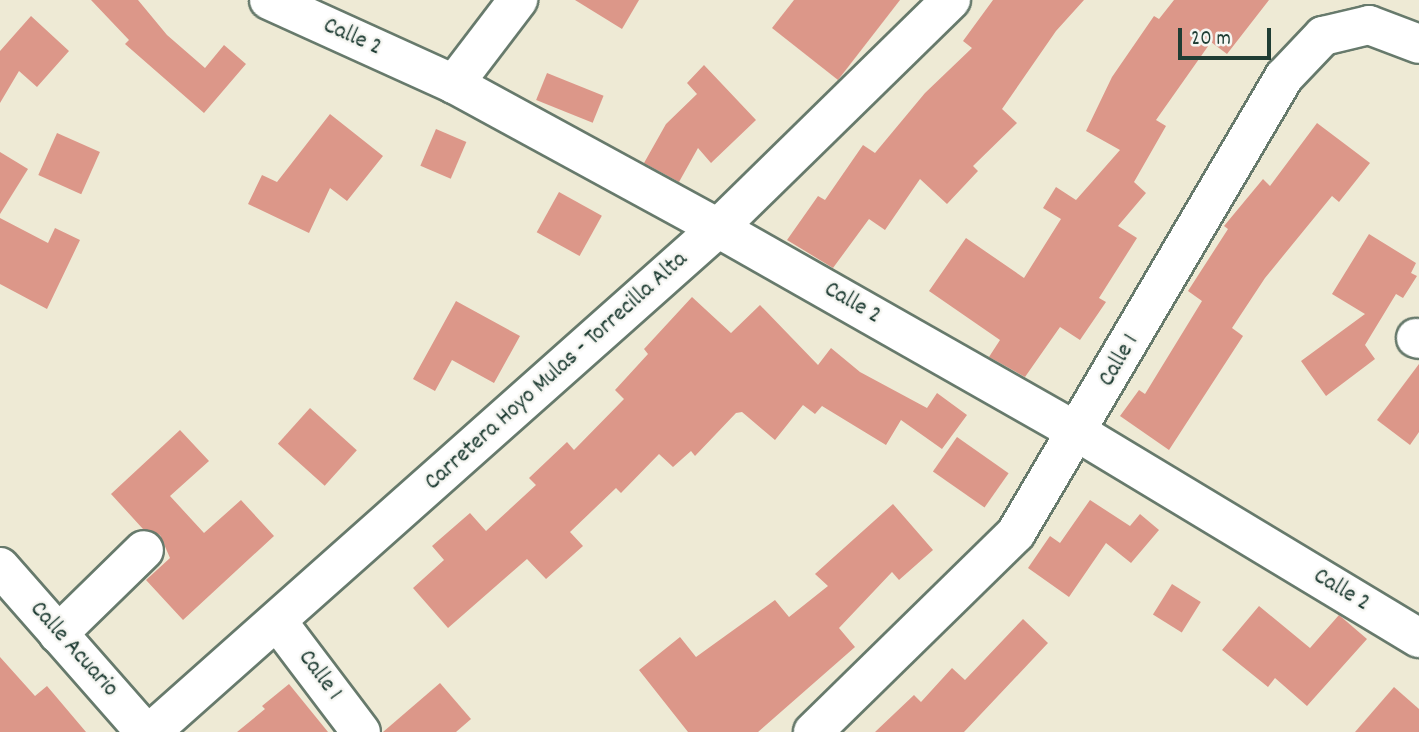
<!DOCTYPE html>
<html>
<head>
<meta charset="utf-8">
<style>
	body { margin:0 }
	#map { position:relative; width:1419px; height:732px; overflow:hidden; background:#eeead5; font-family:Dekko,sans-serif }
	div>[style] { position:absolute }
	.building>* { inset:0; background:#dc9789; transform-origin:0 0 }
	.roads { filter:drop-shadow(2px 0 #677a6c) drop-shadow(-2px 0 #677a6c) drop-shadow(0 2px #677a6c) drop-shadow(0 -2px #677a6c) }
	.minor>* { height:38px; margin:-19px; padding:0 19px; transform-origin:19px; border-radius:19px; background:#fff }
	span { translate:-50% -50%; white-space:nowrap; text-align:center; line-height:1.15; -webkit-text-stroke:5px #f6f6f2; paint-order:stroke }
	.street-label { font-size:24px; color:#1f3d34 }
	.scale { position:absolute; left:1178px; top:28px; width:93px; height:32px; box-sizing:border-box; border:4px solid #1f3d34; border-top:0; padding-left:9px; font-size:21px; line-height:24px; white-space:nowrap; color:#1f3d34; -webkit-text-stroke:5px #f6f6f2; paint-order:stroke }
</style>
</head>
<body>
<div id="map">
	<div class="building">
		<div style="clip-path:polygon(91px 0,138px 0,167px 35px,205px 68px,224px 45px,246px 64px,204px 113px,125px 44px,129px 40px)"></div>
		<div style="clip-path:polygon(575px 0,639px 0,622px 29px)"></div>
		<div style="clip-path:polygon(794px 0,900px 0,838px 80px,772px 28px)"></div>
		<div style="clip-path:polygon(993px 0,1084px 0,1056px 31px,1002px 109px,1017px 123px,973px 166px,978px 171px,947px 204px,920px 179px,885px 230px,869px 219px,833px 268px,787px 240px,818px 196px,825px 200px,863px 145px,875px 153px,925px 93px,972px 48px,963px 41px)"></div>
		<div style="clip-path:polygon(1174px 0,1269px 0,1227px 54px,1211px 42px,1156px 120px,1166px 126px,1134px 182px,1146px 193px,1118px 226px,1137px 238px,1099px 298px,1106px 302px,1080px 340px,1060px 327px,1025px 377px,989px 357px,1000px 340px,929px 291px,966px 238px,1024px 278px,1061px 219px,1043px 208px,1056px 187px,1076px 200px,1120px 150px,1086px 131px,1112px 77px,1154px 16px,1159px 19px)"></div>
		<div style="clip-path:polygon(31px 16px,69px 51px,37px 87px,19px 71px,0 103px,0 51px)"></div>
		<div style="clip-path:polygon(704px 65px,756px 120px,711px 163px,698px 148px,679px 182px,644px 163px,666px 124px,697px 94px,687px 83px)"></div>
		<div style="left:547px;top:73px;width:61px;height:29px;rotate:22deg"></div>
		<div style="clip-path:polygon(330px 114px,383px 156px,347px 201px,330px 188px,309px 233px,248px 204px,262px 175px,277px 182px)"></div>
		<div style="clip-path:polygon(1317px 123px,1370px 163px,1339px 202px,1332px 196px,1265px 278px,1232px 328px,1243px 336px,1169px 450px,1120px 416px,1139px 390px,1145px 394px,1202px 301px,1188px 291px,1228px 229px,1224px 226px,1263px 179px,1270px 186px)"></div>
		<div style="left:436px;top:129px;width:33px;height:40px;rotate:23deg"></div>
		<div style="left:57px;top:133px;width:47px;height:46px;rotate:24deg"></div>
		<div style="clip-path:polygon(0 152px,28px 169px,0 214px)"></div>
		<div style="left:559px;top:192px;width:49px;height:46px;rotate:29deg"></div>
		<div style="clip-path:polygon(0 218px,48px 243px,55px 228px,80px 240px,47px 309px,0 284px)"></div>
		<div style="clip-path:polygon(1369px 234px,1416px 263px,1411px 273px,1417px 276px,1403px 298px,1396px 294px,1365px 345px,1375px 359px,1326px 396px,1301px 361px,1365px 314px,1332px 294px)"></div>
		<div style="clip-path:polygon(692px 297px,731px 333px,760px 305px,818px 365px,831px 348px,860px 372px,927px 408px,937px 393px,967px 415px,942px 449px,901px 420px,886px 445px,822px 406px,815px 414px,803px 405px,775px 440px,742px 412px,736px 413px,695px 456px,691px 451px,673px 467px,659px 454px,621px 493px,616px 488px,570px 532px,583px 546px,546px 579px,527px 559px,448px 628px,413px 588px,444px 560px,432px 546px,470px 513px,486px 531px,536px 485px,529px 478px,567px 442px,574px 450px,624px 399px,615px 390px,648px 354px,644px 349px)"></div>
		<div style="clip-path:polygon(456px 301px,520px 336px,494px 383px,452px 360px,435px 391px,413px 379px)"></div>
		<div style="clip-path:polygon(1419px 364px,1419px 432px,1410px 445px,1377px 420px)"></div>
		<div style="left:310px;top:408px;width:63px;height:48px;rotate:42deg"></div>
		<div style="clip-path:polygon(180px 430px,209px 461px,170px 496px,204px 533px,241px 500px,274px 536px,183px 620px,146px 580px,170px 558px,160px 535px,143px 529px,111px 494px)"></div>
		<div style="left:957px;top:437px;width:63px;height:42px;rotate:35deg"></div>
		<div style="clip-path:polygon(1090px 500px,1130px 526px,1140px 514px,1159px 530px,1131px 563px,1106px 543px,1069px 597px,1028px 568px,1050px 536px,1060px 543px)"></div>
		<div style="clip-path:polygon(893px 504px,933px 550px,899px 580px,892px 572px,839px 628px,855px 647px,758px 732px,688px 732px,639px 670px,680px 637px,696px 657px,775px 600px,789px 617px,828px 586px,815px 574px)"></div>
		<div style="left:1172px;top:584px;width:34px;height:36px;rotate:32deg"></div>
		<div style="clip-path:polygon(1259px 606px,1310px 648px,1339px 615px,1367px 639px,1307px 706px,1275px 678px,1268px 687px,1222px 650px)"></div>
		<div style="clip-path:polygon(1023px 619px,1048px 643px,964px 732px,875px 732px,914px 695px,921px 702px,952px 668px,965px 680px)"></div>
		<div style="clip-path:polygon(0 657px,35px 696px,47px 686px,86px 732px,0 732px)"></div>
		<div style="clip-path:polygon(440px 683px,471px 719px,456px 732px,383px 732px)"></div>
		<div style="clip-path:polygon(289px 684px,328px 732px,237px 732px,265px 709px,262px 706px)"></div>
		<div style="clip-path:polygon(1394px 687px,1419px 709px,1419px 732px,1355px 732px)"></div>
	</div>
	<div class="roads">
		<div class="minor">
			<div style="left:269px;top:0;width:203px;rotate:24.4deg"></div>
			<div style="left:454px;top:84px;width:301px;rotate:28.6deg"></div>
			<div style="left:718px;top:228px;width:415px;rotate:29.6deg"></div>
			<div style="left:1079px;top:433px;width:397px;rotate:31.1deg"></div>
			<div style="left:454px;top:84px;width:106px;rotate:-52.7deg"></div>
			<div style="left:1416px;top:338px;width:3px;rotate:18deg"></div>
			<div style="left:0;top:567px;width:220px;rotate:48.7deg"></div>
			<div style="left:277px;top:621px;width:139px;rotate:52.9deg"></div>
			<div style="left:58px;top:634px;width:120px;rotate:-44.3deg"></div>
			<div style="left:151px;top:732px;width:759px;rotate:-41.63deg"></div>
			<div style="left:718px;top:228px;width:326px;rotate:-44.4deg"></div>
			<div style="left:813px;top:732px;width:284px;rotate:-44.4deg"></div>
			<div style="left:1016px;top:533px;width:529px;rotate:-59.56deg"></div>
			<div style="left:1284px;top:77px;width:57px;rotate:-46.4deg"></div>
			<div style="left:1323px;top:36px;width:47px;rotate:-13.4deg"></div>
			<div style="left:1369px;top:25px;width:53px;rotate:20.8deg"></div>
		</div>
	</div>
	<div class="street-label">
		<span style="left:352px;top:38px;rotate:24deg">Calle 2</span>
		<span style="left:852px;top:304px;rotate:30deg">Calle 2</span>
		<span style="left:1120px;top:361px;rotate:-60deg">Calle 1</span>
		<span style="left:557px;top:372px;rotate:-42deg">Carretera Hoyo Mulas - Torrecilla Alta</span>
		<span style="left:1341px;top:591px;rotate:31deg">Calle 2</span>
		<span style="left:73px;top:650px;rotate:48deg">Calle Acuario</span>
		<span style="left:319px;top:676px;rotate:53deg">Calle 1</span>
	</div>
	<div class="scale">20 m</div>
</div>
</body>
</html>
